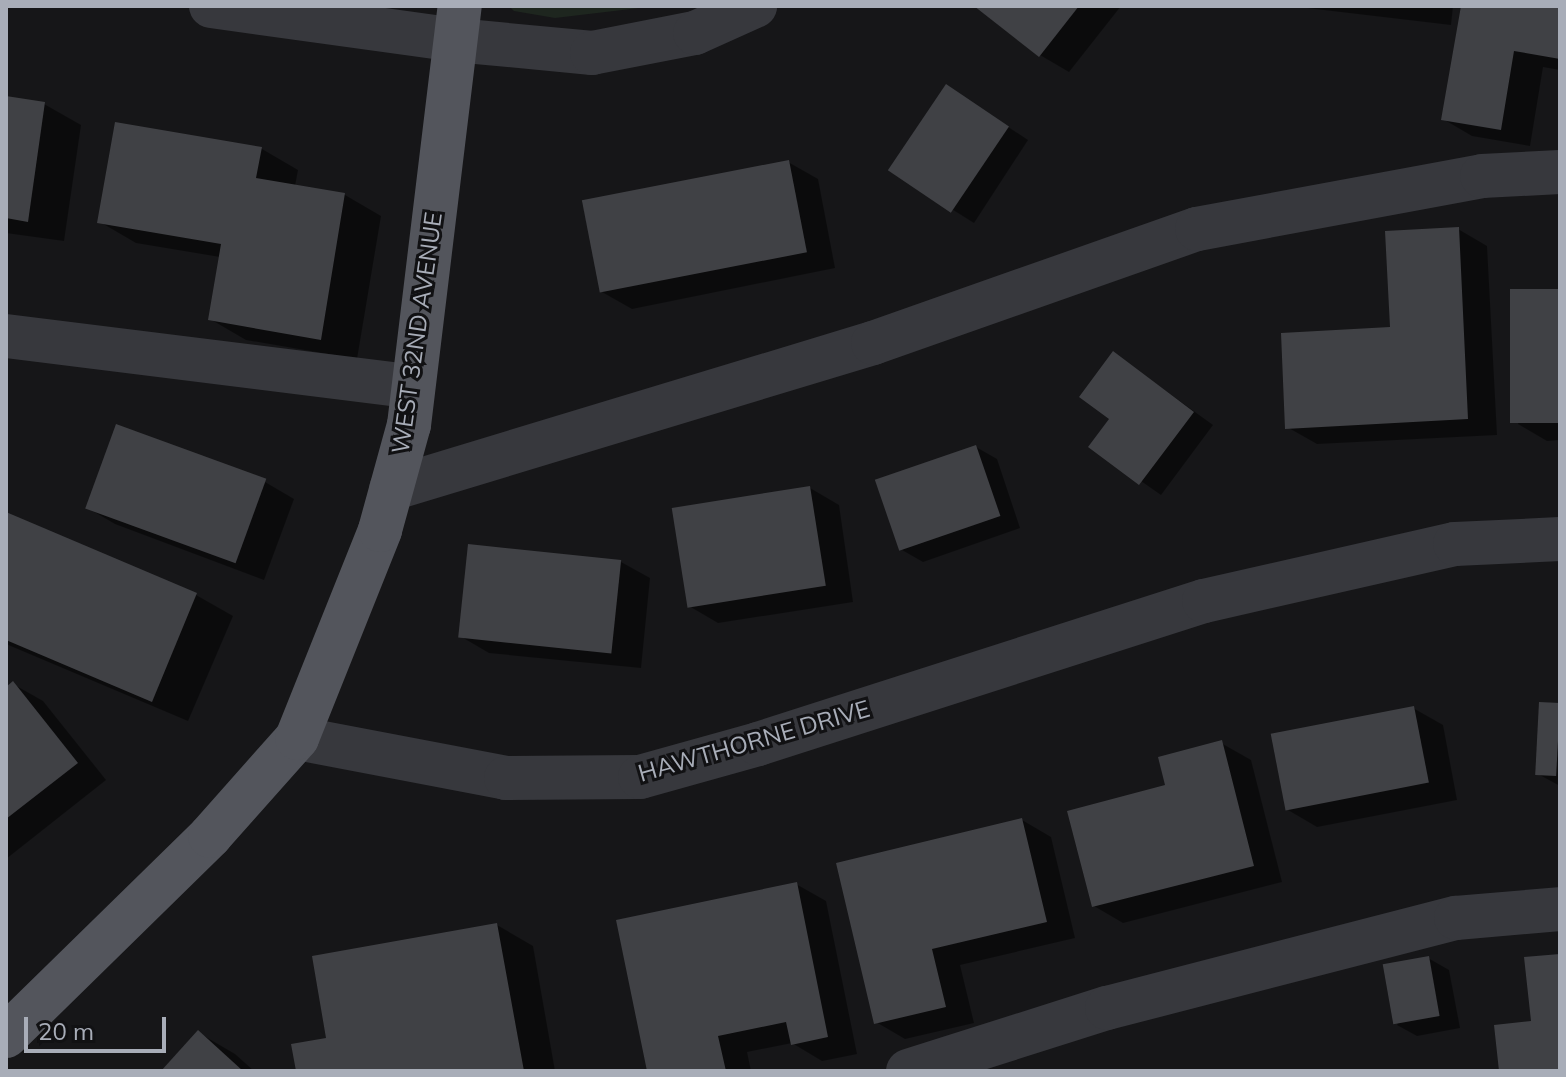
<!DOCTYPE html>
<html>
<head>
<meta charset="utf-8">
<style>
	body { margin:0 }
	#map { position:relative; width:1566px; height:1077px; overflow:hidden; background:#161618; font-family:Mulish,sans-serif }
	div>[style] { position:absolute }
	.green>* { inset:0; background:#1e261f }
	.shadow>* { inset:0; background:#0007 }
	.building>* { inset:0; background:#404145; transform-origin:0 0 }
	.minor>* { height:44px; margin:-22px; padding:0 22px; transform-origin:22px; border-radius:22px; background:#37383d }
	.major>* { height:44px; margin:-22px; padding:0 22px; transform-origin:22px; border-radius:22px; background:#53555c }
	span { translate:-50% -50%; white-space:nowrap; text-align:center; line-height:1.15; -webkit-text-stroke:6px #111113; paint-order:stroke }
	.street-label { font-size:24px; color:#a8adb8 }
	.frame { position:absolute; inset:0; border:8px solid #a8adb8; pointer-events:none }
	.scale { position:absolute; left:24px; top:1017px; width:142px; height:36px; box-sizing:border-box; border:4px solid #a8adb8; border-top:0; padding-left:10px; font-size:24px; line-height:28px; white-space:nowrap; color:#a8adb8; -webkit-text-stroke:6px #111113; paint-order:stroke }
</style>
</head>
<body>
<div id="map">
	<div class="green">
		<div style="clip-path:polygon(509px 6px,656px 6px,555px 18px,514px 11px)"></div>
	</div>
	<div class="shadow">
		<div style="clip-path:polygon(977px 6px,1121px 6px,1069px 72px,1040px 55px)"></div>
		<div style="clip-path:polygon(1290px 6px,1453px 6px,1451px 25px)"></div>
		<div style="clip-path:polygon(1463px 6px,1560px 6px,1560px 70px,1543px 67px,1530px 146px,1472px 136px,1443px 119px)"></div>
		<div style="clip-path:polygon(6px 98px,44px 104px,81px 125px,64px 241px,6px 233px)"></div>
		<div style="clip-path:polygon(966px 99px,1028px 140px,974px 223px,891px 171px)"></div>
		<div style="clip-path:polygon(117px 124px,262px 149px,298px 170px,295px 186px,345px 195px,381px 216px,357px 359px,246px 340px,210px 319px,220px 257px,136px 243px,100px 222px)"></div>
		<div style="clip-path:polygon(788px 162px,818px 179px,835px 268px,632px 309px,602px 292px)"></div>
		<div style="clip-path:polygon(1458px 229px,1487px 246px,1497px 435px,1317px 444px,1287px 427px,1392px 329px)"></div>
		<div style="clip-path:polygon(1560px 291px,1560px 440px,1547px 441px,1518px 424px)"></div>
		<div style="clip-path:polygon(1113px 353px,1213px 425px,1161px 495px,1091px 446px,1111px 418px)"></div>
		<div style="clip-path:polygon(976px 447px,997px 459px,1020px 528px,923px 562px,902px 550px)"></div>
		<div style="clip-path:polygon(265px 482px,294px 499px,264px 580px,115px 524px,86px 507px)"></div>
		<div style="clip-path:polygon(810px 488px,839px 505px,853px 602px,718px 623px,689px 606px)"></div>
		<div style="clip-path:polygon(6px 515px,196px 595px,233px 616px,188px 721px,6px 644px)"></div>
		<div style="clip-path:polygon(621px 562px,650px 578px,641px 668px,489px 653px,460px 636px)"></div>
		<div style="clip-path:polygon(13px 684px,43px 701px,106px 780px,6px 859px,6px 690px)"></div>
		<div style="clip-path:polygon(1560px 705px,1560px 786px,1538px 774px)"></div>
		<div style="clip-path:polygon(1413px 708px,1443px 725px,1457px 800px,1317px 827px,1288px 810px)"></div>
		<div style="clip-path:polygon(1221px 743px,1251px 760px,1282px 882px,1123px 923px,1094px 906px)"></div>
		<div style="clip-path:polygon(1022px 820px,1051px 837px,1075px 938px,960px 965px,974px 1023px,905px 1039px,876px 1022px)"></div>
		<div style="clip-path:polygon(796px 884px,826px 901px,857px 1054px,822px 1061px,792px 1043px,747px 1052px,751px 1071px,649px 1071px)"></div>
		<div style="clip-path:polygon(497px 925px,533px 946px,555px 1071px,298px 1071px,328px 1039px)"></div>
		<div style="clip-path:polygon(1428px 958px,1449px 970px,1460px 1028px,1417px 1036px,1397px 1025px)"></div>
		<div style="clip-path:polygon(199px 1033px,235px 1054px,254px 1071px,163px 1071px)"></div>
	</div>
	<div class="building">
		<div style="clip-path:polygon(974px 6px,1079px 6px,1039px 57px)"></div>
		<div style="clip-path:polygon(1461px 6px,1560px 6px,1560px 59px,1514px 51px,1501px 130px,1441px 120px)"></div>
		<div style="left:946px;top:84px;width:76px;height:104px;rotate:34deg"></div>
		<div style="clip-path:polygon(6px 96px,45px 102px,28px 222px,6px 218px)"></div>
		<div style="clip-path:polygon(115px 122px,262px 147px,256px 178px,345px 193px,321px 340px,208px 320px,221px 244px,97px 223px)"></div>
		<div style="left:789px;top:160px;width:94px;height:211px;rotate:79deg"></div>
		<div style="clip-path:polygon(1459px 227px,1468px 419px,1285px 429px,1281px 333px,1390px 327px,1385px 231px)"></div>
		<div style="left:1560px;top:289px;width:134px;height:50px;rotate:90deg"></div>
		<div style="clip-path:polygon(1113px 351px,1194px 412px,1139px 485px,1088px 447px,1109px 419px,1079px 397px)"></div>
		<div style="left:116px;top:424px;width:160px;height:90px;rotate:20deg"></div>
		<div style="left:976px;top:445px;width:75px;height:107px;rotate:71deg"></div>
		<div style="left:810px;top:486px;width:101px;height:140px;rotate:81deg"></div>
		<div style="clip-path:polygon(6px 512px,197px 593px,152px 702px,6px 640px)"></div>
		<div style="left:468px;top:544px;width:154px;height:94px;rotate:6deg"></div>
		<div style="clip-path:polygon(13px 681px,78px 763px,6px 819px,6px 687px)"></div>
		<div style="left:1539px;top:702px;width:21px;height:73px;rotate:3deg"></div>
		<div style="left:1414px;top:706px;width:78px;height:146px;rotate:79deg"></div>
		<div style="clip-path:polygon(1222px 740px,1254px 866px,1092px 907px,1067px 811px,1165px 785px,1158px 757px)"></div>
		<div style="clip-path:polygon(1022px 818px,1047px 922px,932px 949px,946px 1007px,874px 1024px,836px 863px)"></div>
		<div style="clip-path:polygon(797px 882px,828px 1037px,791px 1045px,786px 1022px,718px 1036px,726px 1071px,647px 1071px,616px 920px)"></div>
		<div style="clip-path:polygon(497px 923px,524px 1071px,296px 1071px,291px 1044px,326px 1038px,312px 956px)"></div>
		<div style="clip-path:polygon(1560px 954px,1560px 1071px,1499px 1071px,1494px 1025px,1531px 1021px,1524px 957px)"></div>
		<div style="left:1429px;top:956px;width:61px;height:47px;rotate:80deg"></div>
		<div style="clip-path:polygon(198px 1030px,243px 1071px,161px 1071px)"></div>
	</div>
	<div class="minor">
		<div style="left:211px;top:6px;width:246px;rotate:7.9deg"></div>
		<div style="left:455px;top:40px;width:138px;rotate:5.4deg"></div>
		<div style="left:592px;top:53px;width:105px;rotate:-11deg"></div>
		<div style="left:695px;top:33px;width:66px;rotate:-24.2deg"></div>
		<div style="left:6px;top:336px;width:410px;rotate:7.1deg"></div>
		<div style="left:391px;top:489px;width:504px;rotate:-16.85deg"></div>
		<div style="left:873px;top:343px;width:343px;rotate:-19.4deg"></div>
		<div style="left:1197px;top:229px;width:290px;rotate:-10.5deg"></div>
		<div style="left:1482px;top:176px;width:78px;rotate:-2.9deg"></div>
		<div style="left:297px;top:738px;width:213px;rotate:10.8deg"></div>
		<div style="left:506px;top:778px;width:134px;rotate:-0.4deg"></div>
		<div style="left:640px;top:777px;width:123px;rotate:-15.6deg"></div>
		<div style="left:758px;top:744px;width:468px;rotate:-17.8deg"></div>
		<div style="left:1204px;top:601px;width:257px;rotate:-12.8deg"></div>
		<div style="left:1455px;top:544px;width:105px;rotate:-2.7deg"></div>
		<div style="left:908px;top:1071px;width:209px;rotate:-17.6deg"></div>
		<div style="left:1107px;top:1008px;width:360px;rotate:-14.5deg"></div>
		<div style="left:1456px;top:918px;width:104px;rotate:-4.9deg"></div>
	</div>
	<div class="major">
		<div style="left:6px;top:1036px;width:286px;rotate:-44.4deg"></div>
		<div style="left:210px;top:836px;width:131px;rotate:-48.4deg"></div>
		<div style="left:297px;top:738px;width:224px;rotate:-68.2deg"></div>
		<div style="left:380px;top:530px;width:109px;rotate:-74.6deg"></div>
		<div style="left:409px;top:425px;width:422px;rotate:-83.1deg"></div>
	</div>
	<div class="street-label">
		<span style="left:417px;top:333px;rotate:-82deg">WEST 32ND AVENUE</span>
		<span style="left:754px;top:741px;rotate:-16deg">HAWTHORNE DRIVE</span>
	</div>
	<div class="frame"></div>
	<div class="scale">20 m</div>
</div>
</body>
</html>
